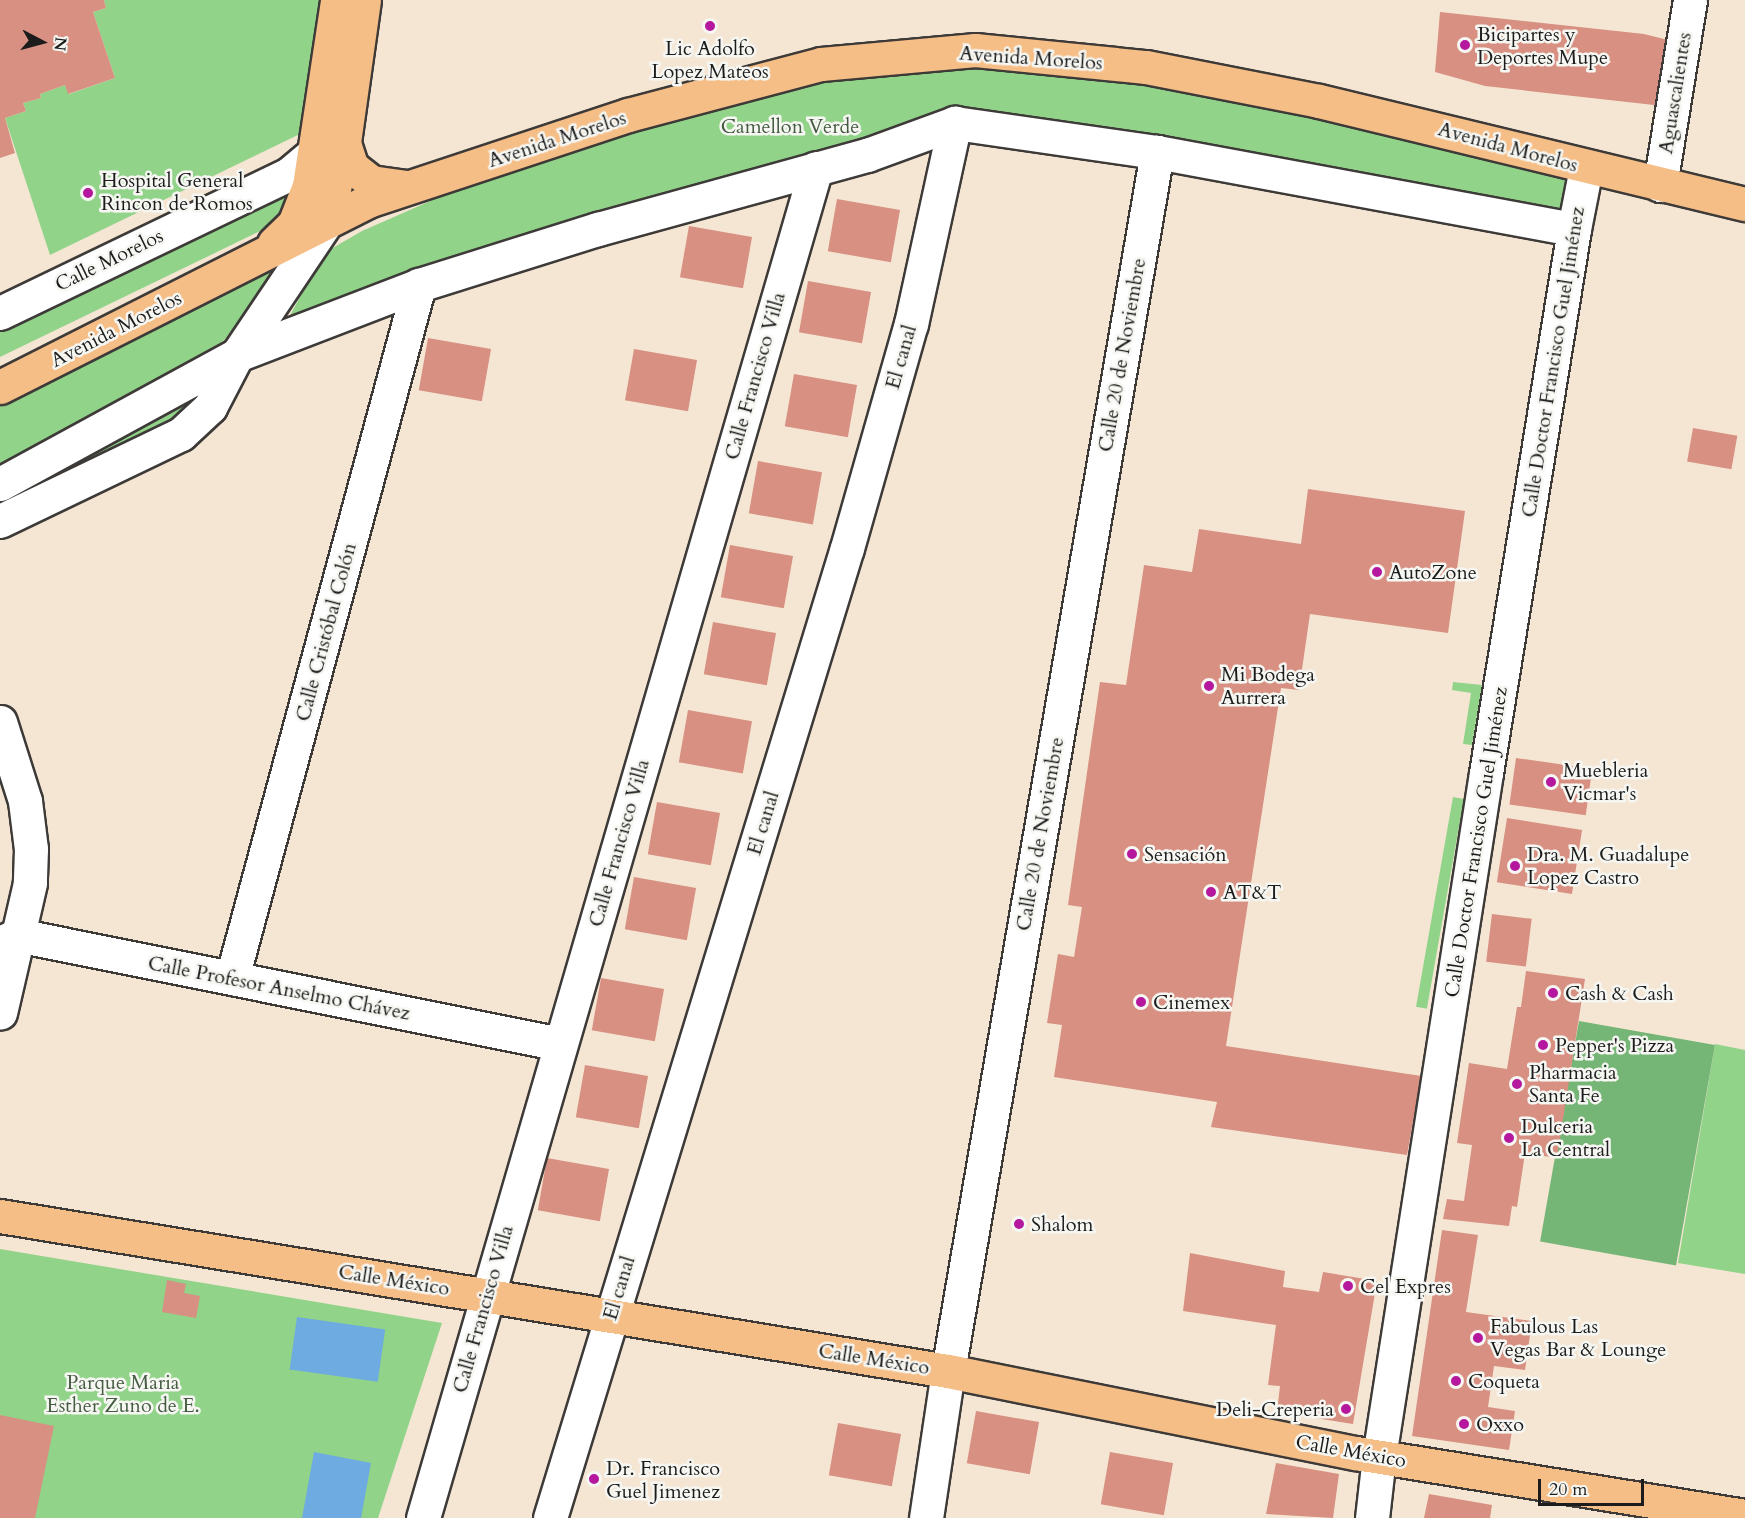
<!DOCTYPE html>
<html>
<head>
<meta charset="utf-8">
<style>
	body { margin:0 }
	#map { position:relative; width:1745px; height:1518px; overflow:hidden; background:#f5e6d4; font-family:Cardo,serif }
	div>[style] { position:absolute }
	.green>* { inset:0; background:#92d38a; transform-origin:0 0 }
	.forest>* { inset:0; background:#75b576; transform-origin:0 0 }
	.water>* { inset:0; background:#6dabe0; transform-origin:0 0 }
	.building>* { inset:0; background:#d79081; transform-origin:0 0 }
	.roads { filter:drop-shadow(2px 0 #3d3a38) drop-shadow(-2px 0 #3d3a38) drop-shadow(0 2px #3d3a38) drop-shadow(0 -2px #3d3a38) }
	.minor>* { height:33px; margin:-16.5px; padding:0 16.5px; transform-origin:16.5px; border-radius:16.5px; background:#fff }
	.major>* { height:33px; margin:-16.5px; padding:0 16.5px; transform-origin:16.5px; border-radius:16.5px; background:#f6be87 }
	.dots>* { width:16px; height:16px; translate:-50% -50%; box-sizing:border-box; border:3px solid #f6f6f2; border-radius:50% }
	span { translate:-50% -50%; white-space:nowrap; text-align:center; line-height:1.15; -webkit-text-stroke:5px #f6f6f2; paint-order:stroke }
	.poi-label { font-size:20px; color:#1c1c1c }
	.left { translate:0 -50%; text-align:left }
	.right { translate:-100% -50%; text-align:right }
	.street-label { font-size:20px; color:#1c1c1c }
	.park-label { font-size:20px; color:#455c42 }
	.north { position:absolute; left:12px; top:12px; width:60px; height:60px; -webkit-text-stroke:4px #f6f6f2; paint-order:stroke; rotate:96deg; font-size:16px; font-weight:700; line-height:24px; text-align:center; color:#1c1c1c }
	.north::after { content:''; display:block; margin:auto; width:21px; height:27px; background:#1c1c1c; clip-path:polygon(50% 0,100% 100%,50% 72%,0 100%) }
	.scale { position:absolute; left:1538px; top:1479px; width:106px; height:27px; box-sizing:border-box; border:3px solid #1c1c1c; border-top:0; padding-left:8px; font-size:18px; line-height:21px; white-space:nowrap; color:#1c1c1c; -webkit-text-stroke:4px #f6f6f2; paint-order:stroke }
</style>
</head>
<body>
<div id="map">
	<div class="green">
		<div style="clip-path:polygon(104px 0,320px 0,304px 132px,50px 255px,5px 118px,26px 111px,23px 103px,41px 98px,40px 94px,65px 85px,69px 94px,115px 78px,93px 12px,106px 8px)"></div>
		<div style="clip-path:polygon(862px 63px,1115px 64px,1586px 168px,1571px 244px,955px 123px,282px 330px,324px 253px,362px 231px,619px 118px)"></div>
		<div style="clip-path:polygon(289px 174px,283px 220px,0 357px,0 320px)"></div>
		<div style="clip-path:polygon(307px 231px,226px 338px,183px 382px,0 474px,0 397px)"></div>
		<div style="clip-path:polygon(225px 366px,172px 431px,0 519px,0 485px)"></div>
		<div style="clip-path:polygon(1453px 682px,1482px 685px,1472px 745px,1463px 744px,1471px 693px,1452px 690px)"></div>
		<div style="left:1453px;top:797px;width:11px;height:213px;rotate:10deg"></div>
		<div style="clip-path:polygon(1715px 1044px,1745px 1050px,1745px 1274px,1678px 1263px)"></div>
		<div style="clip-path:polygon(0 1249px,442px 1323px,378px 1518px,0 1518px)"></div>
	</div>
	<div class="forest">
		<div style="left:1579px;top:1021px;width:138px;height:224px;rotate:10deg"></div>
	</div>
	<div class="water">
		<div style="left:297px;top:1317px;width:89px;height:53px;rotate:8deg"></div>
		<div style="clip-path:polygon(314px 1452px,371px 1463px,361px 1518px,302px 1518px)"></div>
	</div>
	<div class="building">
		<div style="clip-path:polygon(0 0,104px 0,106px 8px,93px 12px,115px 78px,68px 94px,65px 85px,40px 94px,41px 98px,23px 103px,26px 111px,5px 118px,15px 153px,0 158px)"></div>
		<div style="clip-path:polygon(1440px 12px,1644px 34px,1672px 41px,1663px 106px,1485px 86px,1435px 72px)"></div>
		<div style="left:837px;top:199px;width:64px;height:53px;rotate:10deg"></div>
		<div style="left:689px;top:226px;width:64px;height:52px;rotate:10deg"></div>
		<div style="left:808px;top:281px;width:64px;height:52px;rotate:10deg"></div>
		<div style="left:428px;top:338px;width:64px;height:53px;rotate:10deg"></div>
		<div style="left:634px;top:349px;width:64px;height:52px;rotate:10deg"></div>
		<div style="left:794px;top:374px;width:64px;height:53px;rotate:10deg"></div>
		<div style="left:1693px;top:428px;width:45px;height:34px;rotate:10deg"></div>
		<div style="left:758px;top:461px;width:65px;height:53px;rotate:10deg"></div>
		<div style="clip-path:polygon(1308px 489px,1465px 511px,1448px 633px,1310px 614px,1299px 690px,1281px 688px,1226px 1046px,1421px 1076px,1407px 1155px,1211px 1127px,1217px 1102px,1054px 1077px,1062px 1025px,1047px 1023px,1058px 954px,1074px 957px,1082px 907px,1068px 905px,1100px 682px,1126px 685px,1144px 565px,1192px 572px,1199px 529px,1301px 544px)"></div>
		<div style="left:730px;top:545px;width:64px;height:53px;rotate:10deg"></div>
		<div style="left:713px;top:622px;width:64px;height:53px;rotate:10deg"></div>
		<div style="left:688px;top:710px;width:65px;height:53px;rotate:10deg"></div>
		<div style="left:1516px;top:758px;width:77px;height:47px;rotate:8deg"></div>
		<div style="left:657px;top:802px;width:64px;height:53px;rotate:10deg"></div>
		<div style="left:1507px;top:818px;width:76px;height:65px;rotate:9deg"></div>
		<div style="left:634px;top:877px;width:63px;height:53px;rotate:10deg"></div>
		<div style="left:1492px;top:914px;width:40px;height:48px;rotate:7deg"></div>
		<div style="clip-path:polygon(1526px 971px,1585px 979px,1557px 1158px,1525px 1153px,1517px 1207px,1512px 1206px,1509px 1226px,1443px 1219px,1447px 1199px,1464px 1201px,1472px 1145px,1457px 1143px,1469px 1063px,1507px 1069px,1517px 1007px,1521px 1007px)"></div>
		<div style="left:601px;top:978px;width:64px;height:53px;rotate:10deg"></div>
		<div style="left:585px;top:1065px;width:64px;height:53px;rotate:10deg"></div>
		<div style="left:547px;top:1158px;width:63px;height:53px;rotate:10deg"></div>
		<div style="clip-path:polygon(1442px 1230px,1478px 1235px,1466px 1312px,1532px 1321px,1525px 1370px,1494px 1366px,1488px 1407px,1515px 1411px,1509px 1450px,1412px 1436px)"></div>
		<div style="clip-path:polygon(1190px 1253px,1285px 1271px,1283px 1287px,1319px 1292px,1323px 1272px,1377px 1281px,1353px 1424px,1277px 1412px,1280px 1386px,1268px 1385px,1276px 1325px,1183px 1311px)"></div>
		<div style="clip-path:polygon(167px 1280px,186px 1284px,184px 1293px,200px 1296px,196px 1318px,162px 1312px)"></div>
		<div style="left:976px;top:1411px;width:64px;height:53px;rotate:10deg"></div>
		<div style="clip-path:polygon(0 1415px,54px 1426px,35px 1518px,0 1518px)"></div>
		<div style="left:838px;top:1423px;width:64px;height:53px;rotate:10deg"></div>
		<div style="left:1110px;top:1452px;width:64px;height:53px;rotate:10deg"></div>
		<div style="clip-path:polygon(1276px 1463px,1339px 1474px,1333px 1518px,1266px 1514px)"></div>
		<div style="clip-path:polygon(1429px 1494px,1492px 1505px,1490px 1518px,1424px 1518px)"></div>
	</div>
	<div class="roads">
		<div class="minor">
			<div style="left:1660px;top:185px;width:187px;rotate:-80.8deg"></div>
			<div style="left:0;top:313px;width:321px;rotate:-25.7deg"></div>
			<div style="left:289px;top:174px;width:35px;rotate:-40deg"></div>
			<div style="left:316px;top:151px;width:17px;rotate:-17deg"></div>
			<div style="left:0;top:484px;width:270px;rotate:-28.6deg"></div>
			<div style="left:237px;top:355px;width:195px;rotate:-21deg"></div>
			<div style="left:419px;top:285px;width:188px;rotate:-17.4deg"></div>
			<div style="left:598px;top:229px;width:279px;rotate:-15.4deg"></div>
			<div style="left:867px;top:155px;width:94px;rotate:-20deg"></div>
			<div style="left:955px;top:123px;width:204px;rotate:8.2deg"></div>
			<div style="left:1157px;top:152px;width:424px;rotate:10.5deg"></div>
			<div style="left:0;top:521px;width:201px;rotate:-25.7deg"></div>
			<div style="left:181px;top:434px;width:40px;rotate:-43deg"></div>
			<div style="left:210px;top:407px;width:59px;rotate:-62.6deg"></div>
			<div style="left:237px;top:355px;width:161px;rotate:-56.1deg"></div>
			<div style="left:0;top:722px;width:83px;rotate:72.4deg"></div>
			<div style="left:25px;top:801px;width:48px;rotate:82.9deg"></div>
			<div style="left:31px;top:849px;width:34px;rotate:92deg"></div>
			<div style="left:30px;top:883px;width:133px;rotate:103deg"></div>
			<div style="left:0;top:943px;width:19px;rotate:-25deg"></div>
			<div style="left:17px;top:935px;width:554px;rotate:11.35deg"></div>
			<div style="left:232px;top:978px;width:718px;rotate:-74.9deg"></div>
			<div style="left:423px;top:1518px;width:1406px;rotate:-73.77deg"></div>
			<div style="left:550px;top:1518px;width:1014px;rotate:-72.98deg"></div>
			<div style="left:847px;top:548px;width:233px;rotate:-74.1deg"></div>
			<div style="left:911px;top:324px;width:206px;rotate:-77.7deg"></div>
			<div style="left:926px;top:1518px;width:149px;rotate:-81.5deg"></div>
			<div style="left:948px;top:1371px;width:1237px;rotate:-80.27deg"></div>
			<div style="left:1372px;top:1518px;width:61px;rotate:-83.5deg"></div>
			<div style="left:1379px;top:1457px;width:692px;rotate:-81.11deg"></div>
			<div style="left:1486px;top:773px;width:551px;rotate:-80.81deg"></div>
			<div style="left:1574px;top:229px;width:62px;rotate:-78.9deg"></div>
		</div>
		<div class="major">
			<div style="left:364px;top:0;width:144px;rotate:98deg"></div>
			<div style="left:344px;top:143px;width:25px;rotate:72deg"></div>
			<div style="left:352px;top:167px;width:24px;rotate:38deg"></div>
			<div style="left:371px;top:182px;width:36px;rotate:8deg"></div>
			<div style="left:327px;top:221px;width:80px;rotate:-77.7deg"></div>
			<div style="left:274px;top:243px;width:28px;rotate:-44deg"></div>
			<div style="left:294px;top:224px;width:41px;rotate:-68.5deg"></div>
			<div style="left:309px;top:186px;width:188px;rotate:-81.4deg"></div>
			<div style="left:0;top:387px;width:412px;rotate:-26.8deg"></div>
			<div style="left:368px;top:201px;width:274px;rotate:-18.3deg"></div>
			<div style="left:628px;top:115px;width:200px;rotate:-14.8deg"></div>
			<div style="left:821px;top:64px;width:155px;rotate:-5.2deg"></div>
			<div style="left:975px;top:50px;width:172px;rotate:5.7deg"></div>
			<div style="left:1146px;top:67px;width:176px;rotate:11.1deg"></div>
			<div style="left:1319px;top:101px;width:438px;rotate:13.6deg"></div>
			<div style="left:0;top:1216px;width:961px;rotate:9.29deg"></div>
			<div style="left:948px;top:1371px;width:416px;rotate:11.4deg"></div>
			<div style="left:1356px;top:1453px;width:394px;rotate:9.2deg"></div>
		</div>
	</div>
	<div class="dots">
		<div style="left:710px;top:26px;background:#b5179e"></div>
		<div style="left:1465px;top:45px;background:#b5179e"></div>
		<div style="left:88px;top:193px;background:#b5179e"></div>
		<div style="left:1377px;top:572px;background:#b5179e"></div>
		<div style="left:1209px;top:686px;background:#b5179e"></div>
		<div style="left:1551px;top:782px;background:#b5179e"></div>
		<div style="left:1132px;top:854px;background:#b5179e"></div>
		<div style="left:1515px;top:866px;background:#b5179e"></div>
		<div style="left:1211px;top:892px;background:#b5179e"></div>
		<div style="left:1553px;top:993px;background:#b5179e"></div>
		<div style="left:1141px;top:1002px;background:#b5179e"></div>
		<div style="left:1543px;top:1045px;background:#b5179e"></div>
		<div style="left:1517px;top:1084px;background:#b5179e"></div>
		<div style="left:1509px;top:1138px;background:#b5179e"></div>
		<div style="left:1019px;top:1224px;background:#b5179e"></div>
		<div style="left:1348px;top:1286px;background:#b5179e"></div>
		<div style="left:1478px;top:1338px;background:#b5179e"></div>
		<div style="left:1456px;top:1381px;background:#b5179e"></div>
		<div style="left:1346px;top:1409px;background:#b5179e"></div>
		<div style="left:1464px;top:1424px;background:#b5179e"></div>
		<div style="left:594px;top:1479px;background:#b5179e"></div>
	</div>
	<div class="poi-label">
		<span class="left" style="left:1477px;top:46px">Bicipartes y<br>Deportes Mupe</span>
		<span style="left:710px;top:60px">Lic Adolfo<br>Lopez Mateos</span>
		<span class="left" style="left:101px;top:192px">Hospital General<br>Rincon de Romos</span>
		<span class="left" style="left:1389px;top:572px">AutoZone</span>
		<span class="left" style="left:1221px;top:686px">Mi Bodega<br>Aurrera</span>
		<span class="left" style="left:1563px;top:782px">Muebleria<br>Vicmar's</span>
		<span class="left" style="left:1144px;top:854px">Sensación</span>
		<span class="left" style="left:1527px;top:866px">Dra. M. Guadalupe<br>Lopez Castro</span>
		<span class="left" style="left:1223px;top:892px">AT&amp;T</span>
		<span class="left" style="left:1565px;top:993px">Cash &amp; Cash</span>
		<span class="left" style="left:1153px;top:1002px">Cinemex</span>
		<span class="left" style="left:1555px;top:1045px">Pepper's Pizza</span>
		<span class="left" style="left:1529px;top:1084px">Pharmacia<br>Santa Fe</span>
		<span class="left" style="left:1521px;top:1138px">Dulceria<br>La Central</span>
		<span class="left" style="left:1031px;top:1224px">Shalom</span>
		<span class="left" style="left:1360px;top:1286px">Cel Expres</span>
		<span class="left" style="left:1490px;top:1338px">Fabulous Las<br>Vegas Bar &amp; Lounge</span>
		<span class="left" style="left:1468px;top:1381px">Coqueta</span>
		<span class="right" style="left:1334px;top:1409px">Deli-Creperia</span>
		<span class="left" style="left:1476px;top:1424px">Oxxo</span>
		<span class="left" style="left:606px;top:1480px">Dr. Francisco<br>Guel Jimenez</span>
	</div>
	<div class="street-label">
		<span style="left:1031px;top:58px;rotate:4deg">Avenida Morelos</span>
		<span style="left:1675px;top:93px;rotate:-81deg">Aguascalientes</span>
		<span style="left:557px;top:139px;rotate:-18deg">Avenida Morelos</span>
		<span style="left:1508px;top:147px;rotate:15deg">Avenida Morelos</span>
		<span style="left:109px;top:260px;rotate:-26deg">Calle Morelos</span>
		<span style="left:116px;top:329px;rotate:-27deg">Avenida Morelos</span>
		<span style="left:1122px;top:355px;rotate:-80deg">Calle 20 de Noviembre</span>
		<span style="left:901px;top:357px;rotate:-74deg">El canal</span>
		<span style="left:1553px;top:362px;rotate:-81deg">Calle Doctor Francisco Guel Jiménez</span>
		<span style="left:755px;top:376px;rotate:-74deg">Calle Francisco Villa</span>
		<span style="left:326px;top:632px;rotate:-75deg">Calle Cristóbal Colón</span>
		<span style="left:763px;top:823px;rotate:-73deg">El canal</span>
		<span style="left:1040px;top:834px;rotate:-80deg">Calle 20 de Noviembre</span>
		<span style="left:1476px;top:842px;rotate:-81deg">Calle Doctor Francisco Guel Jiménez</span>
		<span style="left:619px;top:843px;rotate:-74deg">Calle Francisco Villa</span>
		<span style="left:279px;top:988px;rotate:11deg">Calle Profesor Anselmo Chávez</span>
		<span style="left:394px;top:1280px;rotate:9deg">Calle México</span>
		<span style="left:619px;top:1288px;rotate:-73deg">El canal</span>
		<span style="left:483px;top:1309px;rotate:-74deg">Calle Francisco Villa</span>
		<span style="left:874px;top:1359px;rotate:9deg">Calle México</span>
		<span style="left:1351px;top:1451px;rotate:10deg">Calle México</span>
	</div>
	<div class="park-label">
		<span style="left:790px;top:126px">Camellon Verde</span>
		<span style="left:123px;top:1394px">Parque Maria<br>Esther Zuno de E.</span>
	</div>
	<div class="north">N</div>
	<div class="scale">20 m</div>
</div>
</body>
</html>
